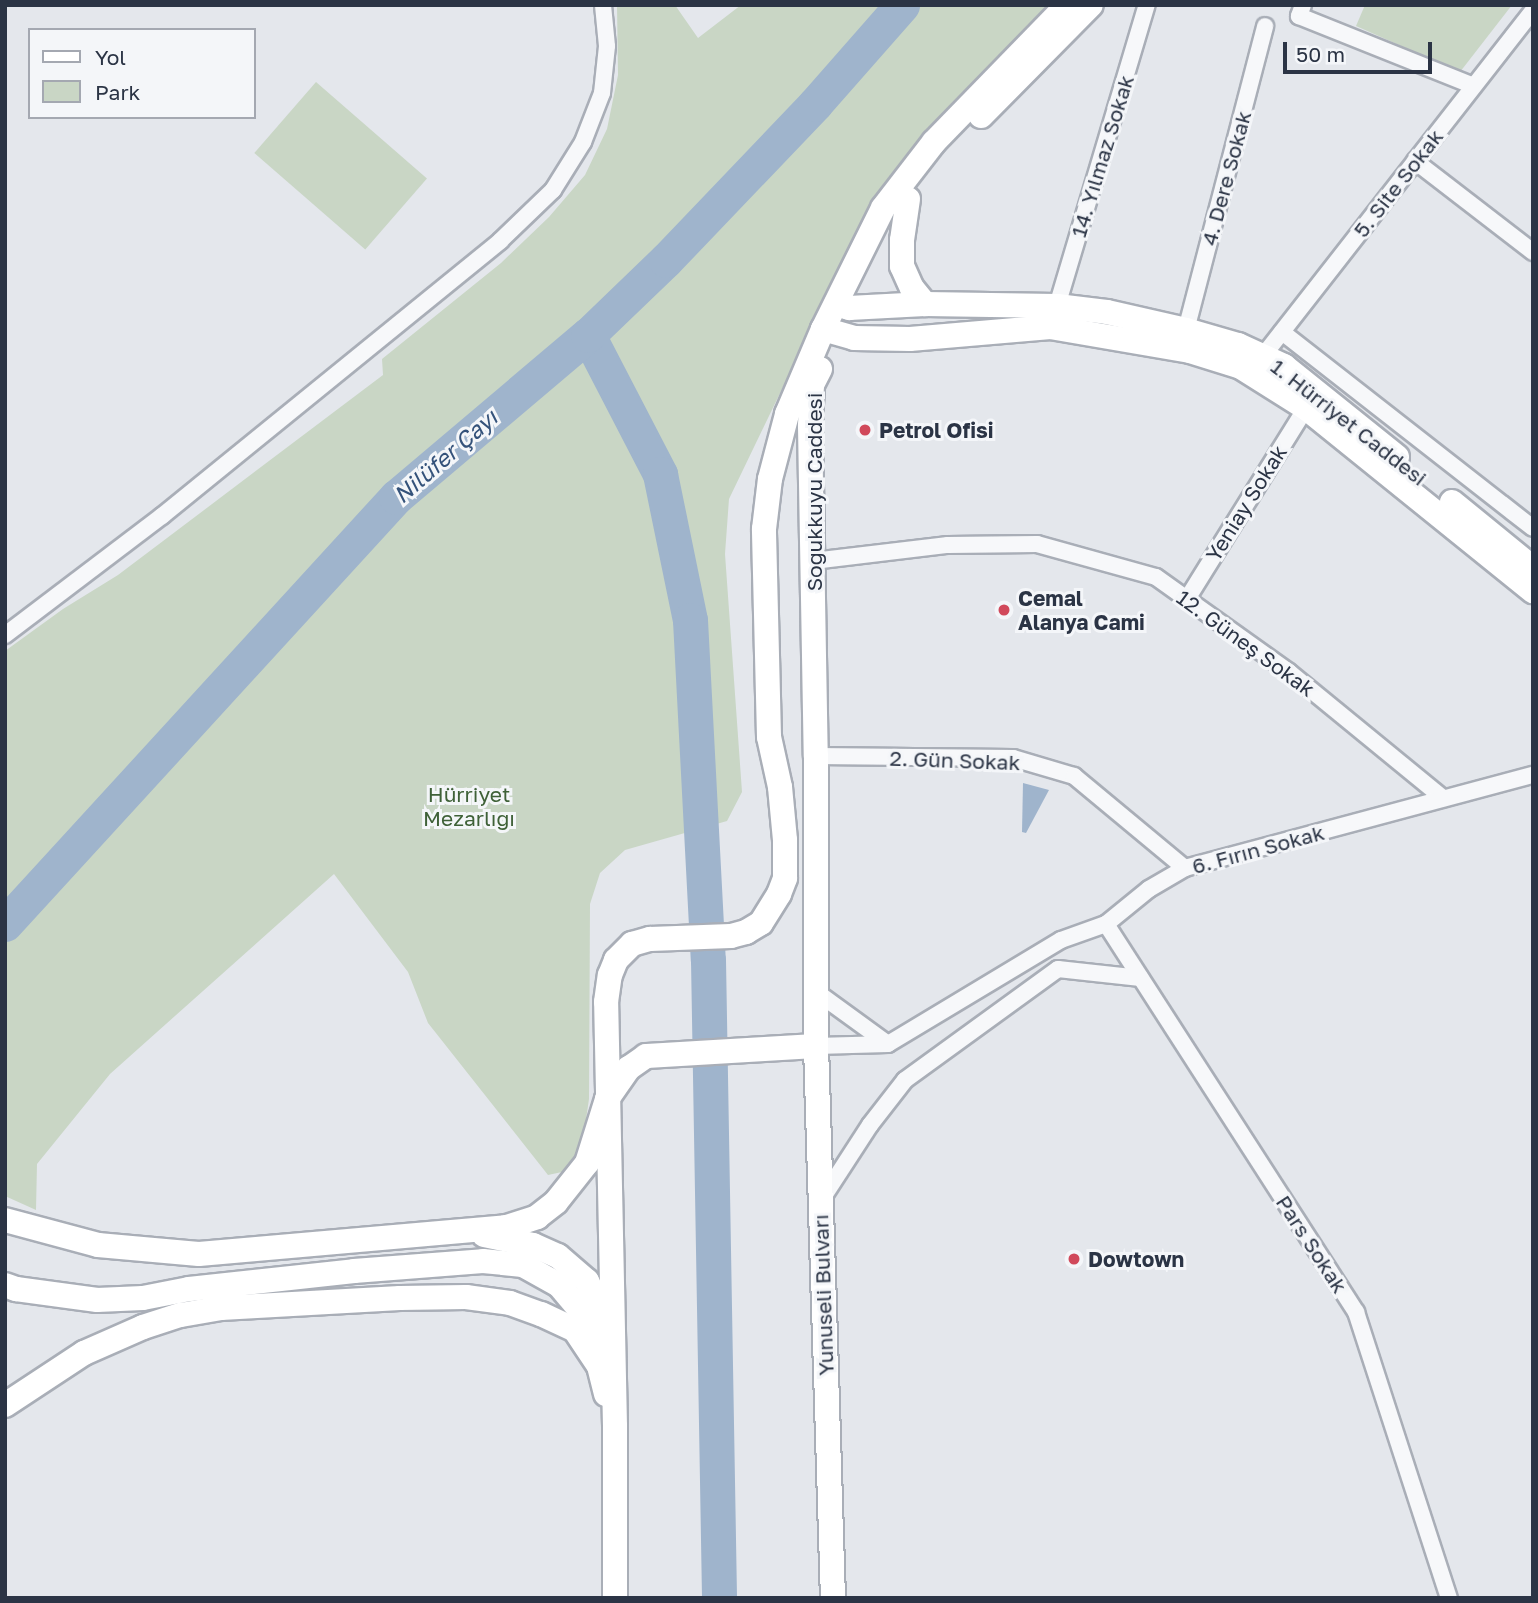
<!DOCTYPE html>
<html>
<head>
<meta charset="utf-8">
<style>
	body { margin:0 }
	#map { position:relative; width:1538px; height:1603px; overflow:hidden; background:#e4e7ec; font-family:"Golos Text",sans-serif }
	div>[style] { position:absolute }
	.green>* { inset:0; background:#c9d6c5; transform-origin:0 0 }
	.water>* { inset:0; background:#9fb4cc }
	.river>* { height:35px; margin:-17.5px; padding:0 17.5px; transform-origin:17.5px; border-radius:17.5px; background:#9fb4cc }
	.roads { filter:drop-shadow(2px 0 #a9aeb7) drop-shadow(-2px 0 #a9aeb7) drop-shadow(0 2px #a9aeb7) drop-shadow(0 -2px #a9aeb7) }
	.minor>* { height:16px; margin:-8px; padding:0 8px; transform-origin:8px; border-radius:8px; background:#f7f8fa }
	.primary>* { height:24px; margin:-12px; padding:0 12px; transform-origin:12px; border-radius:12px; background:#fff }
	.dots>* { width:19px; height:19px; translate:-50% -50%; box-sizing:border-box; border:4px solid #f4f6f9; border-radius:50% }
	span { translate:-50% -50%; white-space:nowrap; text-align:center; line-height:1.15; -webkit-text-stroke:6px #f4f6f9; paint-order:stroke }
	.street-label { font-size:21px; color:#2b3445 }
	.poi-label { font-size:21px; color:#2b3445; font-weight:700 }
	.left { translate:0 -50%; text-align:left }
	.park-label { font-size:21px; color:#3f6138 }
	.water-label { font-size:23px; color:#34527a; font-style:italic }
	.frame { position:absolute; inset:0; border:7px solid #2b3445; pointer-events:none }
	.legend { position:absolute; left:28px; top:28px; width:228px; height:91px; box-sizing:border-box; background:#f4f6f9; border:2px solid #a4a8b1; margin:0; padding:9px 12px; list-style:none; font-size:21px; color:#2b3445 }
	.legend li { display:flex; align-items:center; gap:14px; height:35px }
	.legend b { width:35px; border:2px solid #a4a8b1 }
	.scale { position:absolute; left:1283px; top:42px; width:149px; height:32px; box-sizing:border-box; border:4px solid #2b3445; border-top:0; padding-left:9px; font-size:21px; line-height:24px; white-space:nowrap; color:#2b3445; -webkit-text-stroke:5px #f4f6f9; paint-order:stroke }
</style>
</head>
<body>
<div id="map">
	<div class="green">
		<div style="clip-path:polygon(617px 5px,675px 5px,698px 38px,741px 5px,1050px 5px,834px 281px,729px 499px,725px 554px,742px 792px,727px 821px,625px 850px,600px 873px,590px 904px,589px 1099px,584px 1133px,576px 1156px,562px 1172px,548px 1175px,428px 1023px,408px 972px,334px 874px,110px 1074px,37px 1164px,36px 1210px,5px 1196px,5px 651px,63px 609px,118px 575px,383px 375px,382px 359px,501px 263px,549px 217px,585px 175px,607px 129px,618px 75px)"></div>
		<div style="clip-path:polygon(1365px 5px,1512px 5px,1460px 72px,1356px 26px)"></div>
		<div style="left:316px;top:82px;width:147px;height:94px;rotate:41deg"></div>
	</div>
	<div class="water">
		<div style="clip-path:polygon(1023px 783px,1049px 790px,1026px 833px,1022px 832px)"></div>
	</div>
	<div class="river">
		<div style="left:588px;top:335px;width:157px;rotate:62.6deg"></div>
		<div style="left:660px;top:474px;width:149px;rotate:78.4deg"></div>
		<div style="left:690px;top:620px;width:340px;rotate:87deg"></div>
		<div style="left:708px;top:960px;width:638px;rotate:89.01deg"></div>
		<div style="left:5px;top:924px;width:579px;rotate:-47.52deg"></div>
		<div style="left:396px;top:497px;width:251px;rotate:-40.2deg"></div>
		<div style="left:588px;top:335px;width:108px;rotate:-43.9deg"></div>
		<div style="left:666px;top:260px;width:216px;rotate:-46.3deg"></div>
		<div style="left:815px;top:104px;width:132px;rotate:-48.7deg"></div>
	</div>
	<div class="roads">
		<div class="minor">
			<div style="left:1303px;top:5px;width:12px;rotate:110deg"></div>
			<div style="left:1299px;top:16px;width:188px;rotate:21.8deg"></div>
			<div style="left:1415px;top:161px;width:149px;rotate:37.6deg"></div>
			<div style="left:1057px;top:306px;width:314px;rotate:-73.4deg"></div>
			<div style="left:1186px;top:330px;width:314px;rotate:-75.4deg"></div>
			<div style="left:1282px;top:332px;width:318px;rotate:38deg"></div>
			<div style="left:1263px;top:356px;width:439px;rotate:-52deg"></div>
			<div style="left:813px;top:561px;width:136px;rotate:-6.8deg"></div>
			<div style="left:948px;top:545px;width:89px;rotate:-0.6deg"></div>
			<div style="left:1037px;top:544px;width:123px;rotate:15.5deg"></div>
			<div style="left:1156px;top:577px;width:163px;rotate:35.5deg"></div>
			<div style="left:1289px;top:672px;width:199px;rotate:39.3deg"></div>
			<div style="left:1187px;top:599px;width:225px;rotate:-58.1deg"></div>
			<div style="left:5px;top:635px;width:197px;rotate:-37.2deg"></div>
			<div style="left:162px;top:516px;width:436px;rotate:-39.1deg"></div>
			<div style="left:500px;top:241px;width:74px;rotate:-43.9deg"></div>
			<div style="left:553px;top:190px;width:57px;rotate:-58deg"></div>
			<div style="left:583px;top:142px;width:53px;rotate:-68.8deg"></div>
			<div style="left:602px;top:93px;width:47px;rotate:-83.9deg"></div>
			<div style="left:607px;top:46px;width:41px;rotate:-95.6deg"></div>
			<div style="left:816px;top:756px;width:197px;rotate:0.6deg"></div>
			<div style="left:1013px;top:758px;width:64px;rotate:16.4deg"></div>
			<div style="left:1074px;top:776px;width:144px;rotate:39.7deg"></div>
			<div style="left:1106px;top:924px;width:462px;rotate:57.2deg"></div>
			<div style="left:1356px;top:1312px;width:301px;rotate:72deg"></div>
			<div style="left:815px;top:991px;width:90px;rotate:36deg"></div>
			<div style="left:816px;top:1046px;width:72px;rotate:-1.6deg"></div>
			<div style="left:888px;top:1044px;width:202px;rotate:-31deg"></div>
			<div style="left:1061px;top:940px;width:48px;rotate:-19.6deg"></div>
			<div style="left:1106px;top:924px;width:55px;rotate:-39.1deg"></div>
			<div style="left:1149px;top:889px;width:42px;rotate:-30.3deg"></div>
			<div style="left:1185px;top:868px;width:360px;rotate:-15deg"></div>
			<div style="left:822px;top:1199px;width:88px;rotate:-57deg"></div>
			<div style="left:870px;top:1125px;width:57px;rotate:-52.1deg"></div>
			<div style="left:905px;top:1080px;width:189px;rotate:-36deg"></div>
			<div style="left:1058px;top:969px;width:83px;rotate:6.2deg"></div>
		</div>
		<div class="primary">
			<div style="left:981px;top:116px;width:156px;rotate:-45.3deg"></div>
			<div style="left:908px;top:199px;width:41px;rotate:98.3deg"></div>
			<div style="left:902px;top:240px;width:26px;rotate:90deg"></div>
			<div style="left:902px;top:266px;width:24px;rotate:66deg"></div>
			<div style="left:912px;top:288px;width:21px;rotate:51deg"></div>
			<div style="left:836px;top:304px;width:14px;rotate:17deg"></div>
			<div style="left:849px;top:308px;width:76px;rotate:-3deg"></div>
			<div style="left:925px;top:304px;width:132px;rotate:0.9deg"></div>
			<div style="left:1057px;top:306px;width:50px;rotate:6.8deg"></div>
			<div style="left:1107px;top:312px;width:81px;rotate:12.8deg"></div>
			<div style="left:1186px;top:330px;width:54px;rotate:16.1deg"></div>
			<div style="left:1238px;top:345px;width:51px;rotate:24.5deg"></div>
			<div style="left:1284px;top:366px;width:145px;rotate:38.8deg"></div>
			<div style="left:823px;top:329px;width:32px;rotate:16deg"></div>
			<div style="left:854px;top:338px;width:56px;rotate:1deg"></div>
			<div style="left:910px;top:339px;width:141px;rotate:-4.9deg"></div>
			<div style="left:1050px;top:327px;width:142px;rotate:9.7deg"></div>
			<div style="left:1190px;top:351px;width:53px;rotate:17.4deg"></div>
			<div style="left:1241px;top:367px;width:77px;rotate:32.2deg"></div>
			<div style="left:1306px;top:408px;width:292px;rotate:38.9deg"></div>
			<div style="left:820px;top:369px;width:18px;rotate:117deg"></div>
			<div style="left:812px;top:385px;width:41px;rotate:92.8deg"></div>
			<div style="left:810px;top:426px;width:330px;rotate:89deg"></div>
			<div style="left:816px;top:756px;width:290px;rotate:90deg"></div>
			<div style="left:816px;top:1046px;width:552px;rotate:88.24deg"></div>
			<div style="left:1452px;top:502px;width:104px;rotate:39.2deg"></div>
			<div style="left:5px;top:1220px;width:96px;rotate:15deg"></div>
			<div style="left:98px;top:1245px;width:101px;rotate:5.1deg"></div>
			<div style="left:199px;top:1254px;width:309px;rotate:-5deg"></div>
			<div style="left:507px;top:1227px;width:32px;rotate:-18deg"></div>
			<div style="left:537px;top:1217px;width:24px;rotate:-38deg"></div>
			<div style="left:556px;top:1202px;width:50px;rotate:-51.5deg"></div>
			<div style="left:587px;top:1163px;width:67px;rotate:-72.6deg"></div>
			<div style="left:607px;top:1099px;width:38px;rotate:-55deg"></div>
			<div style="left:629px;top:1068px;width:21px;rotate:-35deg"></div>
			<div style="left:646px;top:1056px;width:170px;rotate:-3.4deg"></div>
			<div style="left:484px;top:1235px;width:50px;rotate:11.5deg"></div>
			<div style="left:533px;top:1245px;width:27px;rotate:24deg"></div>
			<div style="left:558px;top:1256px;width:38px;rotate:41deg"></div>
			<div style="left:587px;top:1281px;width:51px;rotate:65.5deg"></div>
			<div style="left:5px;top:1285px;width:12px;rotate:20deg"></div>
			<div style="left:16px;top:1289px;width:82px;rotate:7.7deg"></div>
			<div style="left:97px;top:1300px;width:46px;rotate:-2.5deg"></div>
			<div style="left:143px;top:1298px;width:47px;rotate:-11.1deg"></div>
			<div style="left:189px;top:1289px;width:166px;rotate:-6.2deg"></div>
			<div style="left:354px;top:1271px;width:129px;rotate:-4.4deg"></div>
			<div style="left:483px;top:1261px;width:40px;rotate:5.7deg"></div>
			<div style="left:523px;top:1265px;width:41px;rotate:29.1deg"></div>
			<div style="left:559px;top:1285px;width:35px;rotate:50deg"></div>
			<div style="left:582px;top:1312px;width:38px;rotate:60deg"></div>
			<div style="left:5px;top:1405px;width:95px;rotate:-33.4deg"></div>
			<div style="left:84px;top:1353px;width:64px;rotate:-23.8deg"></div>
			<div style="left:143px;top:1327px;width:40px;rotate:-18deg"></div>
			<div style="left:181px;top:1315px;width:41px;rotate:-9.9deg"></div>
			<div style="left:221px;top:1308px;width:179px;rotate:-3.2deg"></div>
			<div style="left:400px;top:1298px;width:66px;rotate:-0.9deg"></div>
			<div style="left:466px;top:1297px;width:44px;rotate:7.8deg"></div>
			<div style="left:510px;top:1303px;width:33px;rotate:20deg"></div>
			<div style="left:541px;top:1314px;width:38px;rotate:25deg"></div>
			<div style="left:575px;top:1330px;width:43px;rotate:56.3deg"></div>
			<div style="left:599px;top:1366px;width:29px;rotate:76deg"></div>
			<div style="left:615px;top:1598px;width:172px;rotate:-90deg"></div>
			<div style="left:615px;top:1426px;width:424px;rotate:-91.2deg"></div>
			<div style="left:606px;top:1002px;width:27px;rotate:-82deg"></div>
			<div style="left:610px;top:975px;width:16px;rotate:-68deg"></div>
			<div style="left:616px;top:960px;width:23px;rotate:-45deg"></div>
			<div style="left:632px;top:944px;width:19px;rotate:-16deg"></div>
			<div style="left:650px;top:939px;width:81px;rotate:-2.1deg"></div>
			<div style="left:731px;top:936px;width:16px;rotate:-15deg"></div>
			<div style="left:746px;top:932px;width:17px;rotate:-31deg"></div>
			<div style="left:761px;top:923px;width:34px;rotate:-58deg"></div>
			<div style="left:779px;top:894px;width:17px;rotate:-69deg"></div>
			<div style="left:785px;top:878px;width:38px;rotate:-90deg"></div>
			<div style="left:785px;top:840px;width:53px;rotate:-95.4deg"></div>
			<div style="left:780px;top:787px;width:51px;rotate:-102.4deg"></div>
			<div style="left:769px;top:737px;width:208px;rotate:-91.4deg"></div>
			<div style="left:764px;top:529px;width:50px;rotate:-83.2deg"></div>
			<div style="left:770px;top:479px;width:67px;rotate:-75.3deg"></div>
			<div style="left:787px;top:414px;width:92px;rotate:-67deg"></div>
			<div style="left:823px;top:329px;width:135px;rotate:-63.6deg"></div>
			<div style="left:883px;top:208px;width:83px;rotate:-52.3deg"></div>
			<div style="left:934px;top:142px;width:191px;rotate:-45.8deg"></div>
		</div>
	</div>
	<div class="dots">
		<div style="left:865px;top:430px;background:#d1495b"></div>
		<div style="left:1004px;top:610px;background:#d1495b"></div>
		<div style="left:1074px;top:1259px;background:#d1495b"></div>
	</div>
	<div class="street-label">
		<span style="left:1102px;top:156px;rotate:-73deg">14. Yılmaz Sokak</span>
		<span style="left:1226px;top:178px;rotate:-75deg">4. Dere Sokak</span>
		<span style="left:1398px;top:183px;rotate:-52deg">5. Site Sokak</span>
		<span style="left:1349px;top:422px;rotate:38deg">1. Hürriyet Caddesi</span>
		<span style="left:814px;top:492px;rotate:-90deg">Soğukkuyu Caddesi</span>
		<span style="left:1246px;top:503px;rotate:-58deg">Yeniay Sokak</span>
		<span style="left:1246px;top:643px;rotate:36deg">12. Güneş Sokak</span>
		<span style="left:955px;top:760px;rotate:2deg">2. Gün Sokak</span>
		<span style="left:1258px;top:849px;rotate:-15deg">6. Fırın Sokak</span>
		<span style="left:1312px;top:1244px;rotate:57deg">Pars Sokak</span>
		<span style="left:823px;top:1295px;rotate:-92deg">Yunuseli Bulvarı</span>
	</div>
	<div class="poi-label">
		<span class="left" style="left:879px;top:430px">Petrol Ofisi</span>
		<span class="left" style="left:1018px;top:610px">Cemal<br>Alanya Cami</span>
		<span class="left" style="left:1088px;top:1259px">Dowtown</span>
	</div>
	<div class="park-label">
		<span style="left:469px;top:806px">Hürriyet<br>Mezarlığı</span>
	</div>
	<div class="water-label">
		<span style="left:445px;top:456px;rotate:-41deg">Nilüfer Çayı</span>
	</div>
	<div class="frame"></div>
	<ul class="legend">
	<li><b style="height:9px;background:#fff"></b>Yol</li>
	<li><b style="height:19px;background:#c9d6c5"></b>Park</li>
	</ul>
	<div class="scale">50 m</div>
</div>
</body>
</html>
